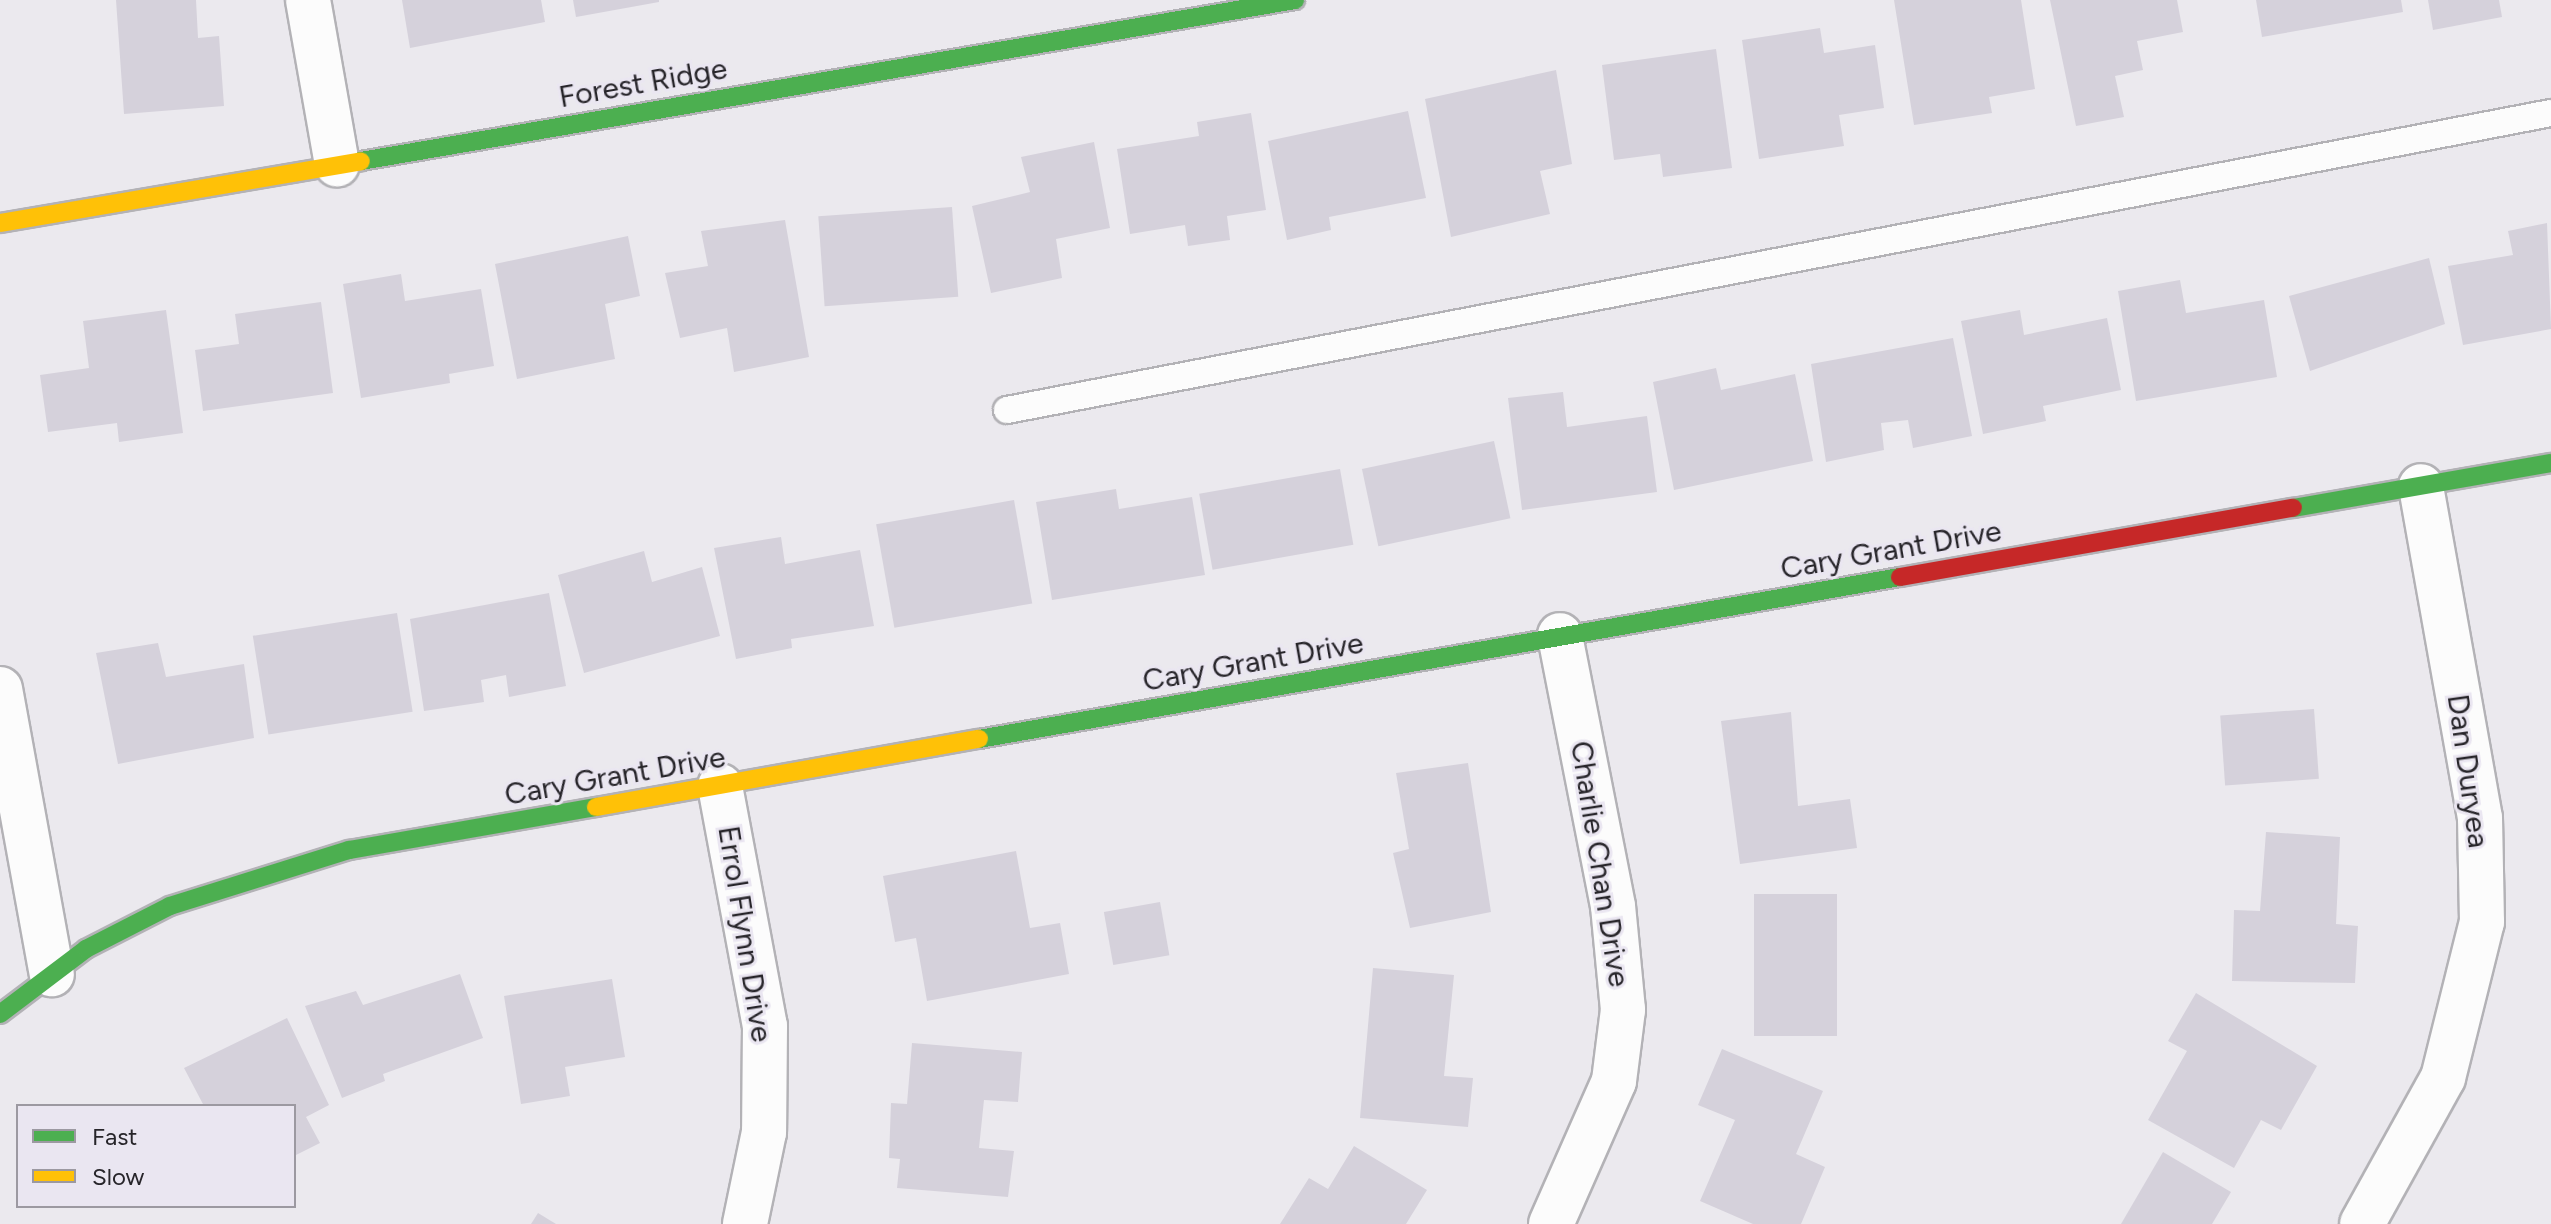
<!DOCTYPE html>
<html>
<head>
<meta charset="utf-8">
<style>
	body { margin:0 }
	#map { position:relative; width:2551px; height:1224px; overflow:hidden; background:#ebe9ee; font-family:Figtree,sans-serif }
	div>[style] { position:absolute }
	.building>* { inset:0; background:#d5d1db; transform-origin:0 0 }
	.roads { filter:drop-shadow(2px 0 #b3b2b6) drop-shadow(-2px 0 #b3b2b6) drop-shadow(0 2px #b3b2b6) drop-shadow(0 -2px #b3b2b6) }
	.lane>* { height:26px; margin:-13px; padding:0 13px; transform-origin:13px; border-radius:13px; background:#fcfcfc }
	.street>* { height:44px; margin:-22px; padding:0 22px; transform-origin:22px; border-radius:22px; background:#fcfcfc }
	.fast>* { height:18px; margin:-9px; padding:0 9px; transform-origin:9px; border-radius:9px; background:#4caf50 }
	.slow>* { height:18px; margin:-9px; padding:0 9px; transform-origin:9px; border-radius:9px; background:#ffc107 }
	.jam>* { height:18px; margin:-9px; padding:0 9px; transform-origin:9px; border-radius:9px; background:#c62828 }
	span { translate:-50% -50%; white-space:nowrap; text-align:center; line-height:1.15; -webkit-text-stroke:6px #eae6f1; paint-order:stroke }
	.street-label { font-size:30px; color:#27252a }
	.legend { position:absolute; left:16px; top:1104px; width:280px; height:104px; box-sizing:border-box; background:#eae6f1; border:2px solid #9c99a1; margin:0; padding:10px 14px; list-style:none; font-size:24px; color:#27252a }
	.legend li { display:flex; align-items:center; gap:16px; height:40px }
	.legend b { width:40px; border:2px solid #9c99a1 }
</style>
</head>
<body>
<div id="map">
	<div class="building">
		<div style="clip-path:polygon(116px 0,196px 0,198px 38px,219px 36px,224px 106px,124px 114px)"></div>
		<div style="clip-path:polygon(402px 0,541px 0,545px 22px,410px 48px)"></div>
		<div style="clip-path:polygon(573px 0,659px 0,659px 2px,576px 17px)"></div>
		<div style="clip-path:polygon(1894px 0,2021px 0,2035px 89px,1989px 97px,1992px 113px,1914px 125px)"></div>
		<div style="clip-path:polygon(2050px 0,2177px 0,2183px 32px,2137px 41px,2143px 70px,2115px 76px,2124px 117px,2076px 126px)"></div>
		<div style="clip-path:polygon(2256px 0,2401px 0,2403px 12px,2262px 37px)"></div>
		<div style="clip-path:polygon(2428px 0,2499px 0,2502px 17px,2433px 30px)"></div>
		<div style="clip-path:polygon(1820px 28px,1824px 53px,1875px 45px,1884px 108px,1839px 115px,1844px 146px,1759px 159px,1742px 40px)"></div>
		<div style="clip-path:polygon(1716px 49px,1732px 168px,1663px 177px,1660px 154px,1614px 160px,1602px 65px)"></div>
		<div style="clip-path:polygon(1556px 70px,1572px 164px,1540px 171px,1550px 214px,1451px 237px,1425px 99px)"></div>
		<div style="clip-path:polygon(1408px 111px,1426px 198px,1329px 217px,1331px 230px,1287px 240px,1268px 141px)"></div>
		<div style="clip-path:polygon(1251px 113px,1266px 210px,1227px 216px,1230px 240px,1188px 246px,1185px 225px,1130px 234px,1117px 149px,1199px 136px,1197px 122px)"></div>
		<div style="clip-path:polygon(1094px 142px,1110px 228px,1056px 239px,1062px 278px,991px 293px,972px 206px,1030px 192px,1021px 157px)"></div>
		<div style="left:952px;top:207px;width:90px;height:134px;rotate:86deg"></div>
		<div style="clip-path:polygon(785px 220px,809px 357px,734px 372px,727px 328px,680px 338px,665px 273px,708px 266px,701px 231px)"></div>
		<div style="clip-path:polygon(2547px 223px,2551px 329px,2463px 345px,2448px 266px,2513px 255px,2508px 231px)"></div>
		<div style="clip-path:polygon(628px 236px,640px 296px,605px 304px,615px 359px,517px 379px,495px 264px)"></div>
		<div style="clip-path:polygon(2429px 258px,2445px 324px,2310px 371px,2289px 296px)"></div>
		<div style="clip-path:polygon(401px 274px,405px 301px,481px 289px,494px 366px,449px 374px,450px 383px,361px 398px,343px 284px)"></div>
		<div style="clip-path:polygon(2180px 280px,2186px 313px,2264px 300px,2277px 377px,2136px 401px,2118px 291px)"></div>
		<div style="clip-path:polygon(321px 302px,333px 393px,203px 411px,195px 350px,239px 344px,235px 314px)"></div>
		<div style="clip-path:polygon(166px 310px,183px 433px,119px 442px,117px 423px,48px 432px,40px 375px,89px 368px,83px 321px)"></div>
		<div style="clip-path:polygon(2020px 310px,2024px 335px,2107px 318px,2121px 390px,2043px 406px,2046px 421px,1983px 434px,1961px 321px)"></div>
		<div style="clip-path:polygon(1953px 338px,1972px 436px,1913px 448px,1908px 420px,1881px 423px,1884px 450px,1826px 462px,1811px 364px)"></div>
		<div style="clip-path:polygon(1716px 368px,1721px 390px,1795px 374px,1813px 461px,1674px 490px,1653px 382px)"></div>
		<div style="clip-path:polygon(1563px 392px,1567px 427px,1647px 416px,1657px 492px,1522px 510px,1508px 398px)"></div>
		<div style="left:1494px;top:441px;width:79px;height:135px;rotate:78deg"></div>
		<div style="left:1340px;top:469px;width:77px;height:143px;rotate:80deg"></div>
		<div style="clip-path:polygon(1116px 489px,1119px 509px,1192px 497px,1205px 575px,1052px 600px,1036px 502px)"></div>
		<div style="left:1014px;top:500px;width:105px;height:140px;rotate:80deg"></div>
		<div style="clip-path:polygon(781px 537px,785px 564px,860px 550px,874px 626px,791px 639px,792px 648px,736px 659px,714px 548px)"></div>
		<div style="clip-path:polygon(644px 551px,652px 582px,702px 567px,720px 636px,584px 673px,558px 575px)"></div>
		<div style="clip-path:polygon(549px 593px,566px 686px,509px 697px,506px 675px,481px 680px,484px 702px,424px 711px,410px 619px)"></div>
		<div style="left:397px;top:613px;width:100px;height:146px;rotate:81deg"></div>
		<div style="clip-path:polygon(158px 643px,166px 677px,244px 664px,254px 738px,118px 764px,96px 653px)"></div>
		<div style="left:2314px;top:709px;width:70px;height:94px;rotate:86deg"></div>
		<div style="clip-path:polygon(1791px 712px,1798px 806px,1850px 799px,1857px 848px,1740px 864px,1721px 721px)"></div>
		<div style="clip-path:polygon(1468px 763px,1491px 912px,1410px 928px,1393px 853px,1409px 849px,1396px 773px)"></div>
		<div style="clip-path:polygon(2266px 832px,2340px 837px,2336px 924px,2358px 926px,2355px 983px,2232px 981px,2234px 910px,2260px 911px)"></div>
		<div style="clip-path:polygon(1016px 851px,1030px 928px,1060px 923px,1069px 974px,927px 1001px,916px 938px,895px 942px,883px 876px)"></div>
		<div style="left:1754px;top:894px;width:83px;height:142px"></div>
		<div style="left:1160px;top:902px;width:54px;height:57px;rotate:80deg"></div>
		<div style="clip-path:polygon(1373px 968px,1454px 975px,1444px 1076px,1473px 1078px,1468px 1127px,1360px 1118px)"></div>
		<div style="clip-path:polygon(460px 974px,483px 1038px,383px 1074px,385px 1081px,342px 1098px,305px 1006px,356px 991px,363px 1005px)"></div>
		<div style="clip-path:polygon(612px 979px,625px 1057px,565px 1067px,570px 1096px,521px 1104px,504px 996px)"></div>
		<div style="clip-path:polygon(2196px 993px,2317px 1066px,2281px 1130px,2261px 1120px,2234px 1168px,2148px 1120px,2187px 1051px,2168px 1041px)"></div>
		<div style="clip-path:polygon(287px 1018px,329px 1105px,306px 1117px,320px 1143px,294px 1156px,294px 1106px,204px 1106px,184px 1068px)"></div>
		<div style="clip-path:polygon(912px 1043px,1022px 1052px,1018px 1102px,984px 1100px,979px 1148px,1014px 1151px,1008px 1197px,897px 1188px,900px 1159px,889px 1158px,891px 1103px,907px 1104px)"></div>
		<div style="clip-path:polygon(1722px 1049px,1823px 1091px,1796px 1154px,1825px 1167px,1801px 1224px,1753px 1224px,1700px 1201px,1735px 1120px,1698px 1105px)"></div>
		<div style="clip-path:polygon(1354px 1146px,1427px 1190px,1406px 1224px,1280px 1224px,1309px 1178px,1328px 1189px)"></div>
		<div style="clip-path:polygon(2163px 1152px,2231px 1192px,2212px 1224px,2121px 1224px)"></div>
		<div style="clip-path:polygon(538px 1213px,556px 1224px,531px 1224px)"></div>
	</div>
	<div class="roads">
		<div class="lane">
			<div style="left:1007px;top:410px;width:1572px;rotate:-10.89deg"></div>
		</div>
		<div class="street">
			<div style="left:308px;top:0;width:167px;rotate:80deg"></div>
			<div style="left:0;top:689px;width:290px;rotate:79.7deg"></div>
			<div style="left:720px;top:786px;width:244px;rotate:79.4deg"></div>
			<div style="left:765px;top:1026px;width:106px;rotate:90.5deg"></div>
			<div style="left:764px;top:1132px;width:94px;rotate:101.7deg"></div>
			<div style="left:1551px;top:1224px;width:156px;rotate:-66.2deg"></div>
			<div style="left:1614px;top:1081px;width:72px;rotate:-82.8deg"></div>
			<div style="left:1623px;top:1010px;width:104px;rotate:-95.5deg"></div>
			<div style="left:1613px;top:906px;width:276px;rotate:-101.1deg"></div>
			<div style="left:2362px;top:1224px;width:167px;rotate:-61deg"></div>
			<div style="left:2443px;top:1078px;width:161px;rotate:-76deg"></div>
			<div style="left:2482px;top:922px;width:104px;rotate:-91.1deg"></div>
			<div style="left:2480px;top:818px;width:337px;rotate:-100.1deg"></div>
		</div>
		<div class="fast">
			<div style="left:361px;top:161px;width:948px;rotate:-9.78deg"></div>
			<div style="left:2293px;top:508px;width:262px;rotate:-9.9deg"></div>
			<div style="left:979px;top:739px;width:935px;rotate:-9.98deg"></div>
			<div style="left:0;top:1014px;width:108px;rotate:-37.1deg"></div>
			<div style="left:86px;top:949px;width:94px;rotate:-27.1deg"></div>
			<div style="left:170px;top:906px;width:188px;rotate:-17.4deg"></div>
			<div style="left:349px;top:850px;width:251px;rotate:-9.9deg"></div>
		</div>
		<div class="slow">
			<div style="left:0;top:223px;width:366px;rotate:-9.7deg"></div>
			<div style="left:596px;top:807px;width:389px;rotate:-10.1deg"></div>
		</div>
		<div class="jam">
			<div style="left:1900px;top:577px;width:399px;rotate:-10deg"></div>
		</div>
	</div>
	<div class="street-label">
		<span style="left:643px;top:83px;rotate:-10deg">Forest Ridge</span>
		<span style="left:1891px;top:550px;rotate:-10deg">Cary Grant Drive</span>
		<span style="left:1253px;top:662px;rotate:-10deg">Cary Grant Drive</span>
		<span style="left:2468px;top:771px;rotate:82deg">Dan Duryea</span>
		<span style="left:615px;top:776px;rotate:-10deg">Cary Grant Drive</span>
		<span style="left:1600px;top:864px;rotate:81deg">Charlie Chan Drive</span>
		<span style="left:745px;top:934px;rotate:81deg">Errol Flynn Drive</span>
	</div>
	<ul class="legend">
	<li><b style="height:10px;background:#4caf50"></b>Fast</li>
	<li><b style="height:10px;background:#ffc107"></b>Slow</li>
	</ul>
</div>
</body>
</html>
